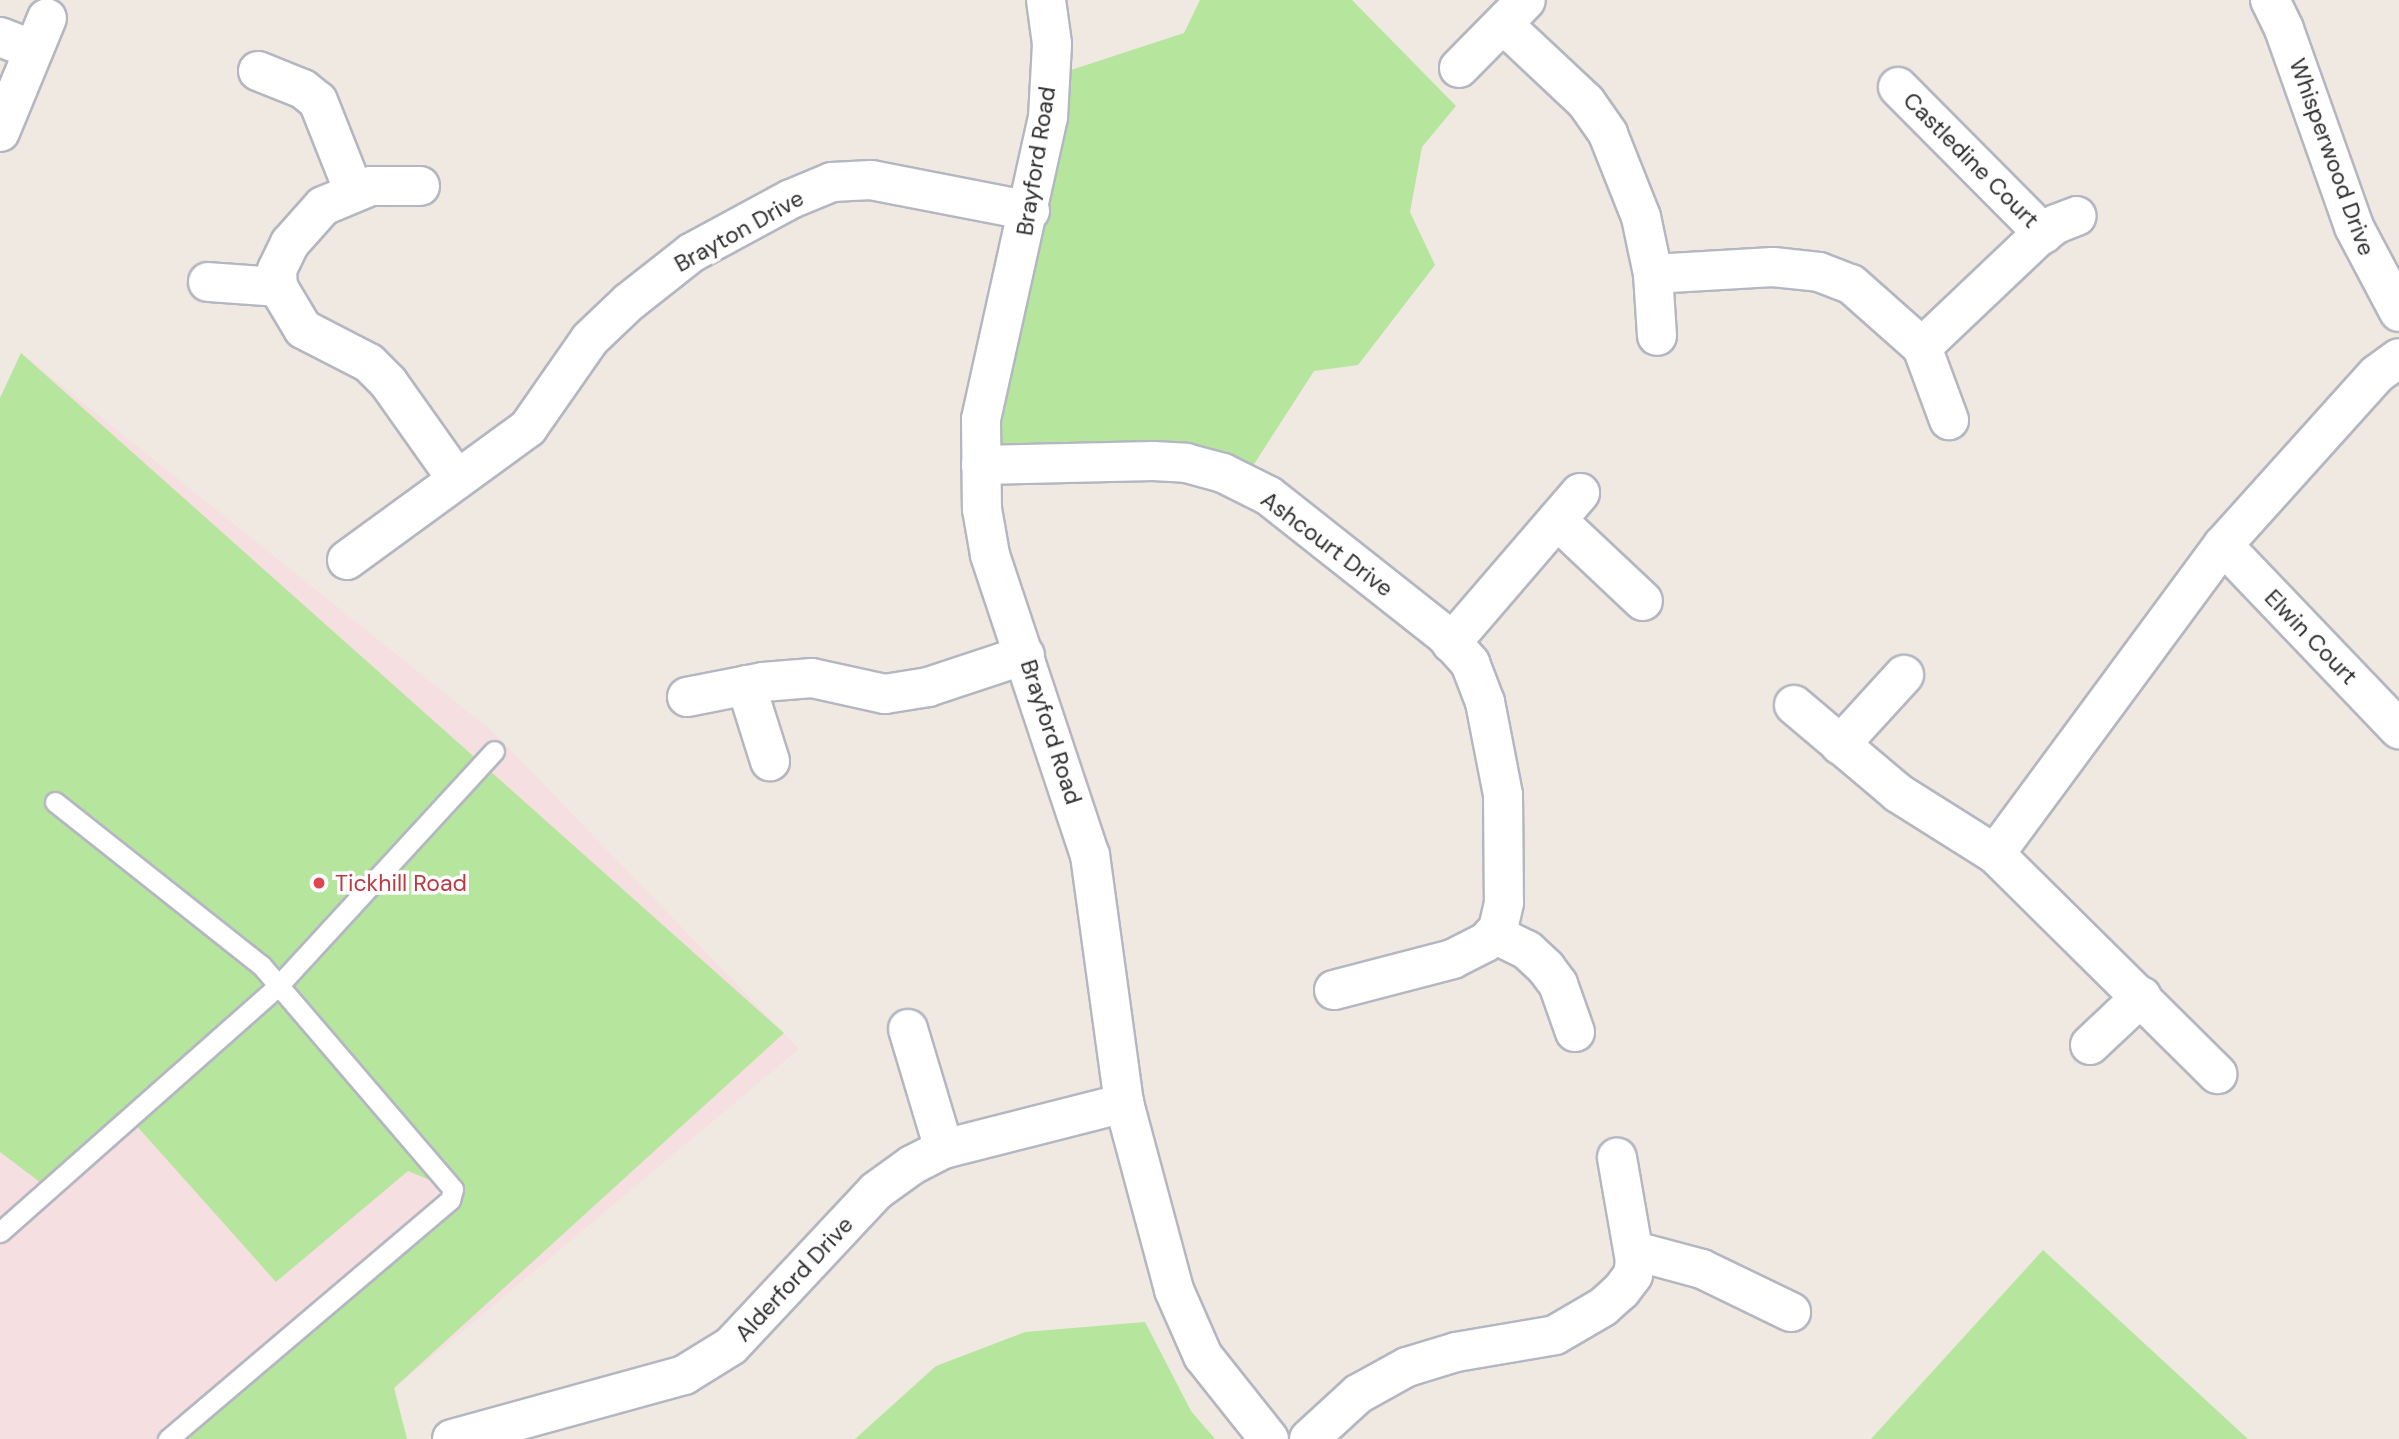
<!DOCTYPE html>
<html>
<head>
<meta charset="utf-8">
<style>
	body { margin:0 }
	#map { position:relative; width:2399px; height:1439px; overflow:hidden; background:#efe9e1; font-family:"DM Sans",sans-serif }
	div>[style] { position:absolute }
	.medical>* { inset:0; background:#f5dfe0 }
	.green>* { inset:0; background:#b6e59e }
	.roads { filter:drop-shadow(2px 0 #b4b7c1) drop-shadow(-2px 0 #b4b7c1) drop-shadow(0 2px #b4b7c1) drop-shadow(0 -2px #b4b7c1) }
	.lane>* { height:19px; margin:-9.5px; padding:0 9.5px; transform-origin:9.5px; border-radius:9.5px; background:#fff }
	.street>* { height:38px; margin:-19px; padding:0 19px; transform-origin:19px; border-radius:19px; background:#fff }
	.dots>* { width:19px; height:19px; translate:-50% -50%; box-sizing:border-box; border:4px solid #fff; border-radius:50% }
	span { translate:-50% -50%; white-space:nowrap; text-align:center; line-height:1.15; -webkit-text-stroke:7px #fff; paint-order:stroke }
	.street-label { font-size:23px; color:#2e2e2e }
	.health-label { font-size:23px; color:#be3a42 }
	.left { translate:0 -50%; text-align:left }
</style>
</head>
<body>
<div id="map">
	<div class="medical">
		<div style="clip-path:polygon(21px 353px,493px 732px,799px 1049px,395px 1388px,406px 1439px,0 1439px,0 398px)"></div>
	</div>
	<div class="green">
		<div style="clip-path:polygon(1200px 0,1352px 0,1456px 106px,1422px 147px,1410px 212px,1435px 265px,1358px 365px,1314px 371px,1247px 475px,995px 455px,1071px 70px,1184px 33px)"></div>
		<div style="clip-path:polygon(21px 353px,784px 1033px,394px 1388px,407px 1439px,165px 1439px,452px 1189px,408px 1171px,276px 1282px,135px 1124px,49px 1189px,0 1152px,0 398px)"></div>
		<div style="clip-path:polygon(2043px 1250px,2248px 1439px,1871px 1439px)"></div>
		<div style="clip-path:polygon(1145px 1322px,1191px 1411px,1215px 1439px,855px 1439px,936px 1366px,1025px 1332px)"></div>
	</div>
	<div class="roads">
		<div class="lane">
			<div style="left:55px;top:802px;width:263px;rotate:38.4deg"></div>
			<div style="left:261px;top:965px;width:295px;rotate:49.4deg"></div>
			<div style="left:453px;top:1189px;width:11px;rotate:105deg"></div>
			<div style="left:450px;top:1200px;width:370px;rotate:139.7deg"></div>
			<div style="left:0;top:1232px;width:371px;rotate:-41.5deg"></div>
			<div style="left:278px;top:986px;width:319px;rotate:-47.4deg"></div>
		</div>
		<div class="street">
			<div style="left:1046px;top:0;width:44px;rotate:82.2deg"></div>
			<div style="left:1052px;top:44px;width:73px;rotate:93.1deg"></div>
			<div style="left:1048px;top:117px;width:309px;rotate:102.5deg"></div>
			<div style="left:981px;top:419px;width:90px;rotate:89.4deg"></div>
			<div style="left:982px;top:509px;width:47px;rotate:80.1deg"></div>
			<div style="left:990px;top:555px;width:316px;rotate:71.6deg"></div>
			<div style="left:1090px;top:855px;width:250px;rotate:82.2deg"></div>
			<div style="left:1124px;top:1103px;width:194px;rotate:75deg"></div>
			<div style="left:1174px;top:1290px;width:72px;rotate:66.3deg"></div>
			<div style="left:1203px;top:1356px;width:106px;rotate:51.5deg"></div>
			<div style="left:2270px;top:0;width:32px;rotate:64deg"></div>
			<div style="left:2284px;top:29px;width:210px;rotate:70.5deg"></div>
			<div style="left:2354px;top:227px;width:96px;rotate:62.1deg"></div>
			<div style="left:1504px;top:25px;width:112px;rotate:43.2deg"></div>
			<div style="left:1586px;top:102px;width:39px;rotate:55deg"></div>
			<div style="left:1608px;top:134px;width:89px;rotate:68.3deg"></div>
			<div style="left:1641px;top:217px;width:58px;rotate:78.1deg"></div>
			<div style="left:1653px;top:274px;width:62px;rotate:86.3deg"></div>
			<div style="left:0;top:37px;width:36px;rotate:21deg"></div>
			<div style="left:1459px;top:68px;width:95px;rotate:-45.4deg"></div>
			<div style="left:258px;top:71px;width:48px;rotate:21.8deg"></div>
			<div style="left:303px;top:89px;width:19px;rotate:39deg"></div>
			<div style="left:318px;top:101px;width:98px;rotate:68.4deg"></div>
			<div style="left:1898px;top:87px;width:207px;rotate:45.2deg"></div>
			<div style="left:0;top:132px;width:123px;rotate:-67.6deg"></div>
			<div style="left:420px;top:186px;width:49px;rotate:180deg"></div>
			<div style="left:371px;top:186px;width:52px;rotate:157.4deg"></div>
			<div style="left:323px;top:206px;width:50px;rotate:131.7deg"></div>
			<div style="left:290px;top:243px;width:30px;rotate:116deg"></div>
			<div style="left:277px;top:270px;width:17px;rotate:87deg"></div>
			<div style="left:278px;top:287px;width:49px;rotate:59.2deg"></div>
			<div style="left:303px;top:329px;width:74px;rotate:27.3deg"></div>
			<div style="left:369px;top:363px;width:27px;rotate:45deg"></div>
			<div style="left:388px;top:382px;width:118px;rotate:54.7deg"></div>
			<div style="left:1653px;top:274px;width:120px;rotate:-3.3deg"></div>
			<div style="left:1773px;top:267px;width:46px;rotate:6.2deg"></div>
			<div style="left:1819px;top:272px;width:34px;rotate:21deg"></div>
			<div style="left:1851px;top:284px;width:95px;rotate:41.6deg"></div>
			<div style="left:1922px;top:347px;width:78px;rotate:69.7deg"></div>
			<div style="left:208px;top:282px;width:70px;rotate:4.1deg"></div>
			<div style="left:1922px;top:347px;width:158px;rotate:-43.5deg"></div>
			<div style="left:2037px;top:238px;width:24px;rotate:-36deg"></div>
			<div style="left:2056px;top:224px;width:22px;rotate:-21deg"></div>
			<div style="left:981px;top:465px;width:172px;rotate:-1.3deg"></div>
			<div style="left:1153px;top:461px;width:33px;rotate:3deg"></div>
			<div style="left:1186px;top:463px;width:38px;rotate:15deg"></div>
			<div style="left:1223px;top:473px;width:51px;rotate:26.6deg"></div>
			<div style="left:1269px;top:496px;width:224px;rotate:38.3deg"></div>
			<div style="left:1445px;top:635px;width:38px;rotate:48deg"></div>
			<div style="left:1470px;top:663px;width:42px;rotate:69deg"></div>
			<div style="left:1485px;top:702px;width:95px;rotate:79deg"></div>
			<div style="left:1503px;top:795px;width:108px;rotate:89.5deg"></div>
			<div style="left:1504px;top:903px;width:27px;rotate:103deg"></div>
			<div style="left:1498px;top:929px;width:18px;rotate:133deg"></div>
			<div style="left:1486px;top:942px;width:37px;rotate:153deg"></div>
			<div style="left:1453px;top:959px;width:123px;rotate:165.4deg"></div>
			<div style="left:1557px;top:520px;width:118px;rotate:43.3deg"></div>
			<div style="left:2223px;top:545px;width:255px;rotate:46.3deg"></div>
			<div style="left:347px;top:560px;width:224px;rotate:-36.1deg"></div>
			<div style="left:528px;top:428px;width:108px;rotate:-55.1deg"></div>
			<div style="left:590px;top:339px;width:54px;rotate:-43.5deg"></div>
			<div style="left:629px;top:302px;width:79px;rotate:-38.3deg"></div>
			<div style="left:691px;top:253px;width:114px;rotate:-28.4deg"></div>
			<div style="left:791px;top:199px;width:44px;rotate:-22.5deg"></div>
			<div style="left:832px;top:182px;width:39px;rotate:-3deg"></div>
			<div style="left:871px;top:180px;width:162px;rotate:11deg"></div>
			<div style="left:1451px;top:643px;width:198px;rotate:-49.3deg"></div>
			<div style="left:746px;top:685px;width:80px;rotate:72.5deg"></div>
			<div style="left:687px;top:697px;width:77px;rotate:-11.2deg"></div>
			<div style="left:763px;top:682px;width:49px;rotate:-4.7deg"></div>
			<div style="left:812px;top:678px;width:75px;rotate:12.4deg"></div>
			<div style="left:885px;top:694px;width:44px;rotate:-9.2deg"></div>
			<div style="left:928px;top:687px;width:102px;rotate:-18.3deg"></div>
			<div style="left:1794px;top:705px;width:136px;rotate:40.2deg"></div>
			<div style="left:1898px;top:793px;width:115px;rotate:32.2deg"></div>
			<div style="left:1995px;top:854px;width:313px;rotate:44.7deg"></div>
			<div style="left:1840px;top:745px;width:95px;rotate:-47.6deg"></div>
			<div style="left:1995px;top:854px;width:384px;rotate:-53.6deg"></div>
			<div style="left:2223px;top:545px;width:230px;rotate:-48deg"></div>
			<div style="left:2377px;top:374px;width:27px;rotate:-36deg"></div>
			<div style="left:1494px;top:934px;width:37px;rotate:26deg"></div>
			<div style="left:1527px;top:950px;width:26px;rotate:43deg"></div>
			<div style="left:1546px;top:968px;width:20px;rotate:53deg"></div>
			<div style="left:1558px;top:984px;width:51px;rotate:70.5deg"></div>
			<div style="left:908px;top:1029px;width:125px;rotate:73.3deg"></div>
			<div style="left:2090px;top:1045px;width:71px;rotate:-43.3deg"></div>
			<div style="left:1635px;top:1251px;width:69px;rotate:15deg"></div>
			<div style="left:1702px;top:1269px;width:99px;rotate:25.8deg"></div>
			<div style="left:452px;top:1439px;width:241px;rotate:-15.4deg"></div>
			<div style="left:684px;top:1375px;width:55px;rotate:-31.7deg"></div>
			<div style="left:731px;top:1346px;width:212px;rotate:-46.9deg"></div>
			<div style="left:876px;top:1191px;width:44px;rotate:-35.8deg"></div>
			<div style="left:912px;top:1165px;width:36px;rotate:-27deg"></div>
			<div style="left:944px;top:1149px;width:186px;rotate:-14.3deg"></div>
			<div style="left:1309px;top:1439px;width:67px;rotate:-42.6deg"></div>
			<div style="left:1358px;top:1394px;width:56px;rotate:-28.9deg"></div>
			<div style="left:1407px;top:1367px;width:51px;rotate:-17deg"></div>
			<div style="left:1456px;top:1352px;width:100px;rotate:-9.7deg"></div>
			<div style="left:1555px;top:1335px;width:56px;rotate:-30.3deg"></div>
			<div style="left:1603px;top:1307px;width:24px;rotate:-42deg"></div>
			<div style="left:1621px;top:1291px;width:20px;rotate:-53deg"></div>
			<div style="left:1633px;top:1275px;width:14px;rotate:-82deg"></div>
			<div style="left:1635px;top:1261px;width:105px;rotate:-99.9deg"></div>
		</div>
	</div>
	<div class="dots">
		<div style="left:319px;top:883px;background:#e0444e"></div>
	</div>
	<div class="street-label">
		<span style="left:2332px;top:157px;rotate:70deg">Whisperwood Drive</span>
		<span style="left:1971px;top:160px;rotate:45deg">Castledine Court</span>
		<span style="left:1036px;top:161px;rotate:-81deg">Brayford Road</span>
		<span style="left:739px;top:231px;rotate:-29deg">Brayton Drive</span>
		<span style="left:1327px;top:544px;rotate:37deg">Ashcourt Drive</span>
		<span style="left:2311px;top:637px;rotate:46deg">Elwin Court</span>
		<span style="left:1051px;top:732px;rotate:72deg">Brayford Road</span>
		<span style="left:794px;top:1279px;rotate:-47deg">Alderford Drive</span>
	</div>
	<div class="health-label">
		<span class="left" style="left:335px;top:883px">Tickhill Road</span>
	</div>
</div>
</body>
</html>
